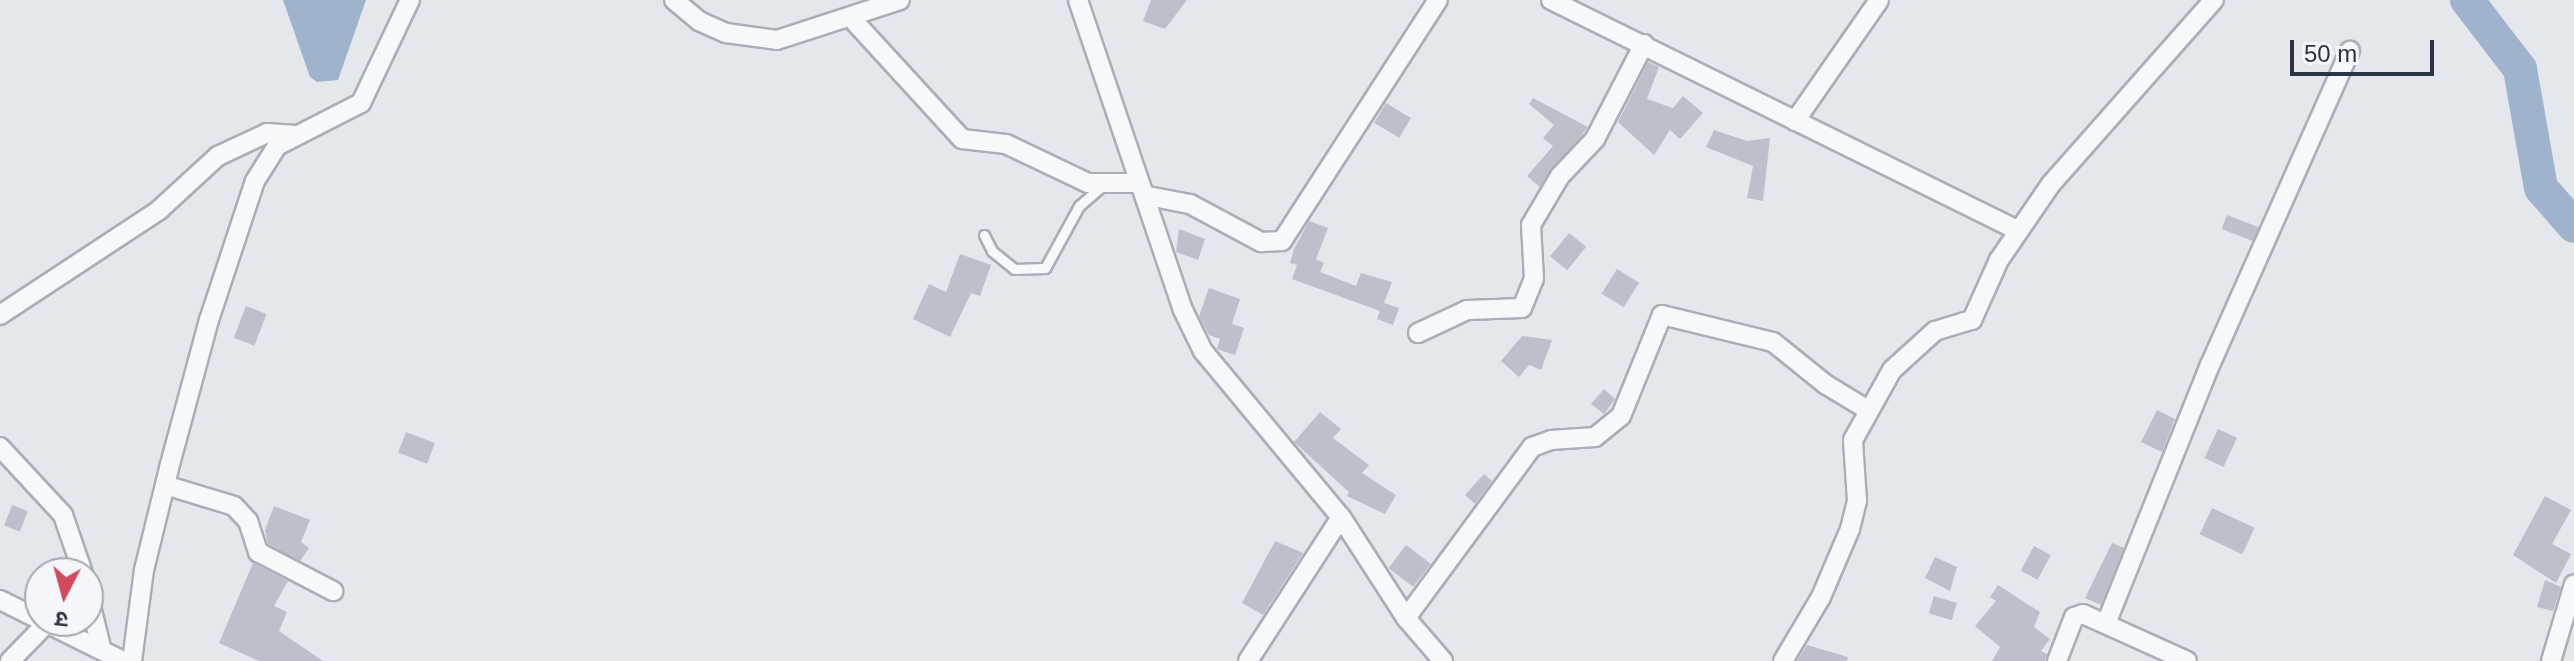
<!DOCTYPE html>
<html>
<head>
<meta charset="utf-8">
<style>
	body { margin:0 }
	#map { position:relative; width:2574px; height:661px; overflow:hidden; background:#e4e7ec; font-family:Arial,"Noto Sans Devanagari",sans-serif }
	div>[style] { position:absolute }
	.water>* { inset:0; background:#9fb4cc }
	.river>* { height:34px; margin:-17px; padding:0 17px; transform-origin:17px; border-radius:17px; background:#9fb4cc }
	.building>* { inset:0; background:#bbc0ca; transform-origin:0 0 }
	.roads { filter:drop-shadow(2px 0 #a9aeb7) drop-shadow(-2px 0 #a9aeb7) drop-shadow(0 2px #a9aeb7) drop-shadow(0 -2px #a9aeb7) }
	.lane>* { height:9px; margin:-4.5px; padding:0 4.5px; transform-origin:4.5px; border-radius:4.5px; background:#f7f8fa }
	.street>* { height:18px; margin:-9px; padding:0 9px; transform-origin:9px; border-radius:9px; background:#f7f8fa }
	span { translate:-50% -50%; white-space:nowrap; text-align:center; line-height:1.15; -webkit-text-stroke:7px #f4f6f9; paint-order:stroke }
	.north { position:absolute; left:24px; top:557px; width:80px; height:80px; box-sizing:border-box; background:#f4f6f9; border:2px solid #a4a8b1; border-radius:50%; rotate:186deg; font-size:22px; font-weight:700; line-height:32px; text-align:center; color:#2b3445 }
	.north::after { content:''; display:block; margin:auto; width:28px; height:36px; background:#d1495b; clip-path:polygon(50% 0,100% 100%,50% 72%,0 100%) }
	.scale { position:absolute; left:2290px; top:40px; width:144px; height:36px; box-sizing:border-box; border:4px solid #2b3445; border-top:0; padding-left:10px; font-size:24px; line-height:28px; white-space:nowrap; color:#2b3445; -webkit-text-stroke:6px #f4f6f9; paint-order:stroke }
</style>
</head>
<body>
<div id="map">
	<div class="water">
		<div style="clip-path:polygon(283px 0,366px 0,338px 80px,317px 82px,310px 77px)"></div>
	</div>
	<div class="river">
		<div style="left:2467px;top:0;width:87px;rotate:52.5deg"></div>
		<div style="left:2520px;top:69px;width:121px;rotate:80deg"></div>
		<div style="left:2541px;top:188px;width:50px;rotate:49deg"></div>
	</div>
	<div class="building">
		<div style="clip-path:polygon(1151px 0,1187px 0,1165px 29px,1143px 21px)"></div>
		<div style="clip-path:polygon(1648px 62px,1659px 67px,1647px 99px,1673px 108px,1683px 96px,1703px 113px,1680px 139px,1670px 130px,1654px 155px,1618px 122px)"></div>
		<div style="clip-path:polygon(1533px 98px,1588px 127px,1540px 187px,1527px 176px,1553px 146px,1543px 138px,1554px 125px,1529px 104px)"></div>
		<div style="left:1386px;top:103px;width:29px;height:23px;rotate:31deg"></div>
		<div style="clip-path:polygon(1714px 130px,1747px 141px,1770px 138px,1763px 201px,1747px 198px,1753px 166px,1706px 147px)"></div>
		<div style="left:2227px;top:215px;width:34px;height:15px;rotate:21deg"></div>
		<div style="clip-path:polygon(1309px 221px,1328px 228px,1316px 259px,1324px 263px,1320px 272px,1356px 286px,1361px 273px,1392px 282px,1384px 303px,1399px 308px,1393px 325px,1377px 319px,1380px 311px,1292px 279px,1297px 265px,1290px 263px,1294px 249px)"></div>
		<div style="clip-path:polygon(1179px 229px,1205px 239px,1198px 260px,1176px 252px)"></div>
		<div style="left:1569px;top:233px;width:22px;height:30px;rotate:39deg"></div>
		<div style="clip-path:polygon(960px 254px,991px 265px,980px 296px,971px 293px,950px 337px,913px 319px,929px 284px,946px 292px)"></div>
		<div style="left:1617px;top:269px;width:26px;height:29px;rotate:32deg"></div>
		<div style="clip-path:polygon(1209px 288px,1240px 299px,1232px 324px,1244px 328px,1235px 355px,1217px 349px,1220px 339px,1209px 335px,1199px 316px)"></div>
		<div style="left:246px;top:306px;width:22px;height:34px;rotate:21deg"></div>
		<div style="clip-path:polygon(1522px 336px,1552px 340px,1541px 370px,1529px 365px,1519px 377px,1501px 361px)"></div>
		<div style="clip-path:polygon(1604px 389px,1615px 399px,1604px 414px,1591px 404px)"></div>
		<div style="clip-path:polygon(2157px 410px,2175px 419px,2162px 452px,2141px 442px)"></div>
		<div style="clip-path:polygon(1320px 412px,1341px 429px,1333px 438px,1369px 465px,1362px 473px,1396px 495px,1385px 514px,1347px 496px,1349px 492px,1294px 442px)"></div>
		<div style="left:2218px;top:429px;width:21px;height:32px;rotate:25deg"></div>
		<div style="left:406px;top:432px;width:31px;height:22px;rotate:21deg"></div>
		<div style="clip-path:polygon(1484px 474px,1492px 481px,1475px 504px,1465px 495px)"></div>
		<div style="clip-path:polygon(2545px 496px,2571px 510px,2552px 544px,2571px 554px,2556px 583px,2513px 555px)"></div>
		<div style="left:12px;top:505px;width:17px;height:22px;rotate:21deg"></div>
		<div style="clip-path:polygon(274px 506px,310px 520px,301px 542px,309px 548px,300px 561px,268px 544px,265px 530px)"></div>
		<div style="left:2212px;top:508px;width:47px;height:29px;rotate:25deg"></div>
		<div style="clip-path:polygon(1275px 541px,1303px 553px,1263px 615px,1242px 603px)"></div>
		<div style="clip-path:polygon(2112px 543px,2124px 548px,2101px 605px,2085px 598px)"></div>
		<div style="left:1406px;top:545px;width:31px;height:29px;rotate:37deg"></div>
		<div style="left:2034px;top:546px;width:19px;height:28px;rotate:28deg"></div>
		<div style="clip-path:polygon(1935px 557px,1957px 567px,1950px 591px,1925px 578px)"></div>
		<div style="clip-path:polygon(253px 563px,288px 581px,274px 606px,287px 612px,279px 631px,323px 661px,259px 661px,219px 643px)"></div>
		<div style="clip-path:polygon(2545px 580px,2561px 587px,2553px 611px,2537px 607px)"></div>
		<div style="clip-path:polygon(1998px 585px,2040px 612px,2034px 627px,2050px 639px,2041px 651px,2047px 654px,2045px 661px,1992px 661px,2000px 647px,1975px 626px,1996px 601px,1990px 597px)"></div>
		<div style="left:1934px;top:596px;width:24px;height:18px;rotate:17deg"></div>
		<div style="clip-path:polygon(1807px 645px,1848px 657px,1847px 661px,1797px 661px)"></div>
	</div>
	<div class="roads">
		<div class="lane">
			<div style="left:984px;top:235px;width:18px;rotate:63deg"></div>
			<div style="left:992px;top:251px;width:28px;rotate:39deg"></div>
			<div style="left:1014px;top:269px;width:31px;rotate:-2deg"></div>
			<div style="left:1045px;top:268px;width:71px;rotate:-61.3deg"></div>
			<div style="left:1079px;top:206px;width:32px;rotate:-41deg"></div>
		</div>
		<div class="street">
			<div style="left:674px;top:0;width:33px;rotate:40deg"></div>
			<div style="left:699px;top:21px;width:30px;rotate:24deg"></div>
			<div style="left:726px;top:33px;width:51px;rotate:7.8deg"></div>
			<div style="left:777px;top:40px;width:129px;rotate:-18deg"></div>
			<div style="left:1078px;top:0;width:325px;rotate:71.3deg"></div>
			<div style="left:1182px;top:308px;width:48px;rotate:64deg"></div>
			<div style="left:1203px;top:351px;width:216px;rotate:50.3deg"></div>
			<div style="left:1341px;top:517px;width:120px;rotate:57.2deg"></div>
			<div style="left:1406px;top:618px;width:57px;rotate:49.3deg"></div>
			<div style="left:1551px;top:0;width:520px;rotate:26.27deg"></div>
			<div style="left:852px;top:19px;width:163px;rotate:47.5deg"></div>
			<div style="left:962px;top:139px;width:44px;rotate:6.5deg"></div>
			<div style="left:1006px;top:144px;width:91px;rotate:25.4deg"></div>
			<div style="left:1088px;top:183px;width:51px"></div>
			<div style="left:1795px;top:121px;width:147px;rotate:-55.2deg"></div>
			<div style="left:1148px;top:196px;width:43px;rotate:10.8deg"></div>
			<div style="left:1190px;top:204px;width:81px;rotate:28.2deg"></div>
			<div style="left:1261px;top:242px;width:21px;rotate:-3deg"></div>
			<div style="left:1282px;top:241px;width:287px;rotate:-57.1deg"></div>
			<div style="left:0;top:315px;width:191px;rotate:-33.4deg"></div>
			<div style="left:159px;top:210px;width:80px;rotate:-42.5deg"></div>
			<div style="left:218px;top:156px;width:54px;rotate:-25.1deg"></div>
			<div style="left:267px;top:133px;width:26px;rotate:4deg"></div>
			<div style="left:1418px;top:333px;width:54px;rotate:-25.1deg"></div>
			<div style="left:1467px;top:310px;width:55px;rotate:-2.1deg"></div>
			<div style="left:1522px;top:308px;width:31px;rotate:-68deg"></div>
			<div style="left:1534px;top:279px;width:54px;rotate:-93.2deg"></div>
			<div style="left:1531px;top:225px;width:57px;rotate:-59.4deg"></div>
			<div style="left:1560px;top:176px;width:51px;rotate:-46.6deg"></div>
			<div style="left:1595px;top:139px;width:107px;rotate:-62.7deg"></div>
			<div style="left:0;top:447px;width:93px;rotate:47.2deg"></div>
			<div style="left:63px;top:515px;width:61px;rotate:71deg"></div>
			<div style="left:165px;top:485px;width:72px;rotate:16.9deg"></div>
			<div style="left:234px;top:506px;width:21px;rotate:47deg"></div>
			<div style="left:248px;top:521px;width:33px;rotate:72deg"></div>
			<div style="left:258px;top:552px;width:85px;rotate:27.5deg"></div>
			<div style="left:88px;top:594px;width:55px;rotate:76.2deg"></div>
			<div style="left:0;top:600px;width:137px;rotate:26.4deg"></div>
			<div style="left:1406px;top:618px;width:212px;rotate:-53.6deg"></div>
			<div style="left:1532px;top:447px;width:20px;rotate:-20deg"></div>
			<div style="left:1551px;top:440px;width:44px;rotate:-3.9deg"></div>
			<div style="left:1595px;top:437px;width:33px;rotate:-39deg"></div>
			<div style="left:1621px;top:416px;width:109px;rotate:-67.9deg"></div>
			<div style="left:1662px;top:315px;width:114px;rotate:13.7deg"></div>
			<div style="left:1773px;top:342px;width:67px;rotate:38.9deg"></div>
			<div style="left:1825px;top:384px;width:50px;rotate:31.2deg"></div>
			<div style="left:2107px;top:621px;width:276px;rotate:-68.1deg"></div>
			<div style="left:2210px;top:365px;width:344px;rotate:-66deg"></div>
			<div style="left:10px;top:661px;width:52px;rotate:-45.8deg"></div>
			<div style="left:132px;top:661px;width:92px;rotate:-82.5deg"></div>
			<div style="left:144px;top:570px;width:105px;rotate:-76.2deg"></div>
			<div style="left:169px;top:468px;width:153px;rotate:-74.9deg"></div>
			<div style="left:209px;top:320px;width:146px;rotate:-71.7deg"></div>
			<div style="left:255px;top:181px;width:41px;rotate:-57.8deg"></div>
			<div style="left:277px;top:146px;width:94px;rotate:-27.1deg"></div>
			<div style="left:361px;top:103px;width:114px;rotate:-64.6deg"></div>
			<div style="left:1248px;top:661px;width:171px;rotate:-57.1deg"></div>
			<div style="left:1783px;top:661px;width:74px;rotate:-59.3deg"></div>
			<div style="left:1821px;top:597px;width:74px;rotate:-66.9deg"></div>
			<div style="left:1850px;top:529px;width:29px;rotate:-76deg"></div>
			<div style="left:1857px;top:501px;width:61px;rotate:-93.8deg"></div>
			<div style="left:1853px;top:440px;width:80px;rotate:-60.9deg"></div>
			<div style="left:1892px;top:370px;width:58px;rotate:-42.2deg"></div>
			<div style="left:1935px;top:331px;width:39px;rotate:-17deg"></div>
			<div style="left:1972px;top:320px;width:66px;rotate:-65.8deg"></div>
			<div style="left:1999px;top:260px;width:92px;rotate:-55.6deg"></div>
			<div style="left:2051px;top:184px;width:246px;rotate:-48.5deg"></div>
			<div style="left:2057px;top:661px;width:47px;rotate:-68.9deg"></div>
			<div style="left:2074px;top:617px;width:9px;rotate:-18deg"></div>
			<div style="left:2083px;top:614px;width:114px;rotate:24.3deg"></div>
			<div style="left:2551px;top:661px;width:80px;rotate:-73.4deg"></div>
		</div>
	</div>
	<div class="north">उ</div>
	<div class="scale">50 m</div>
</div>
</body>
</html>
